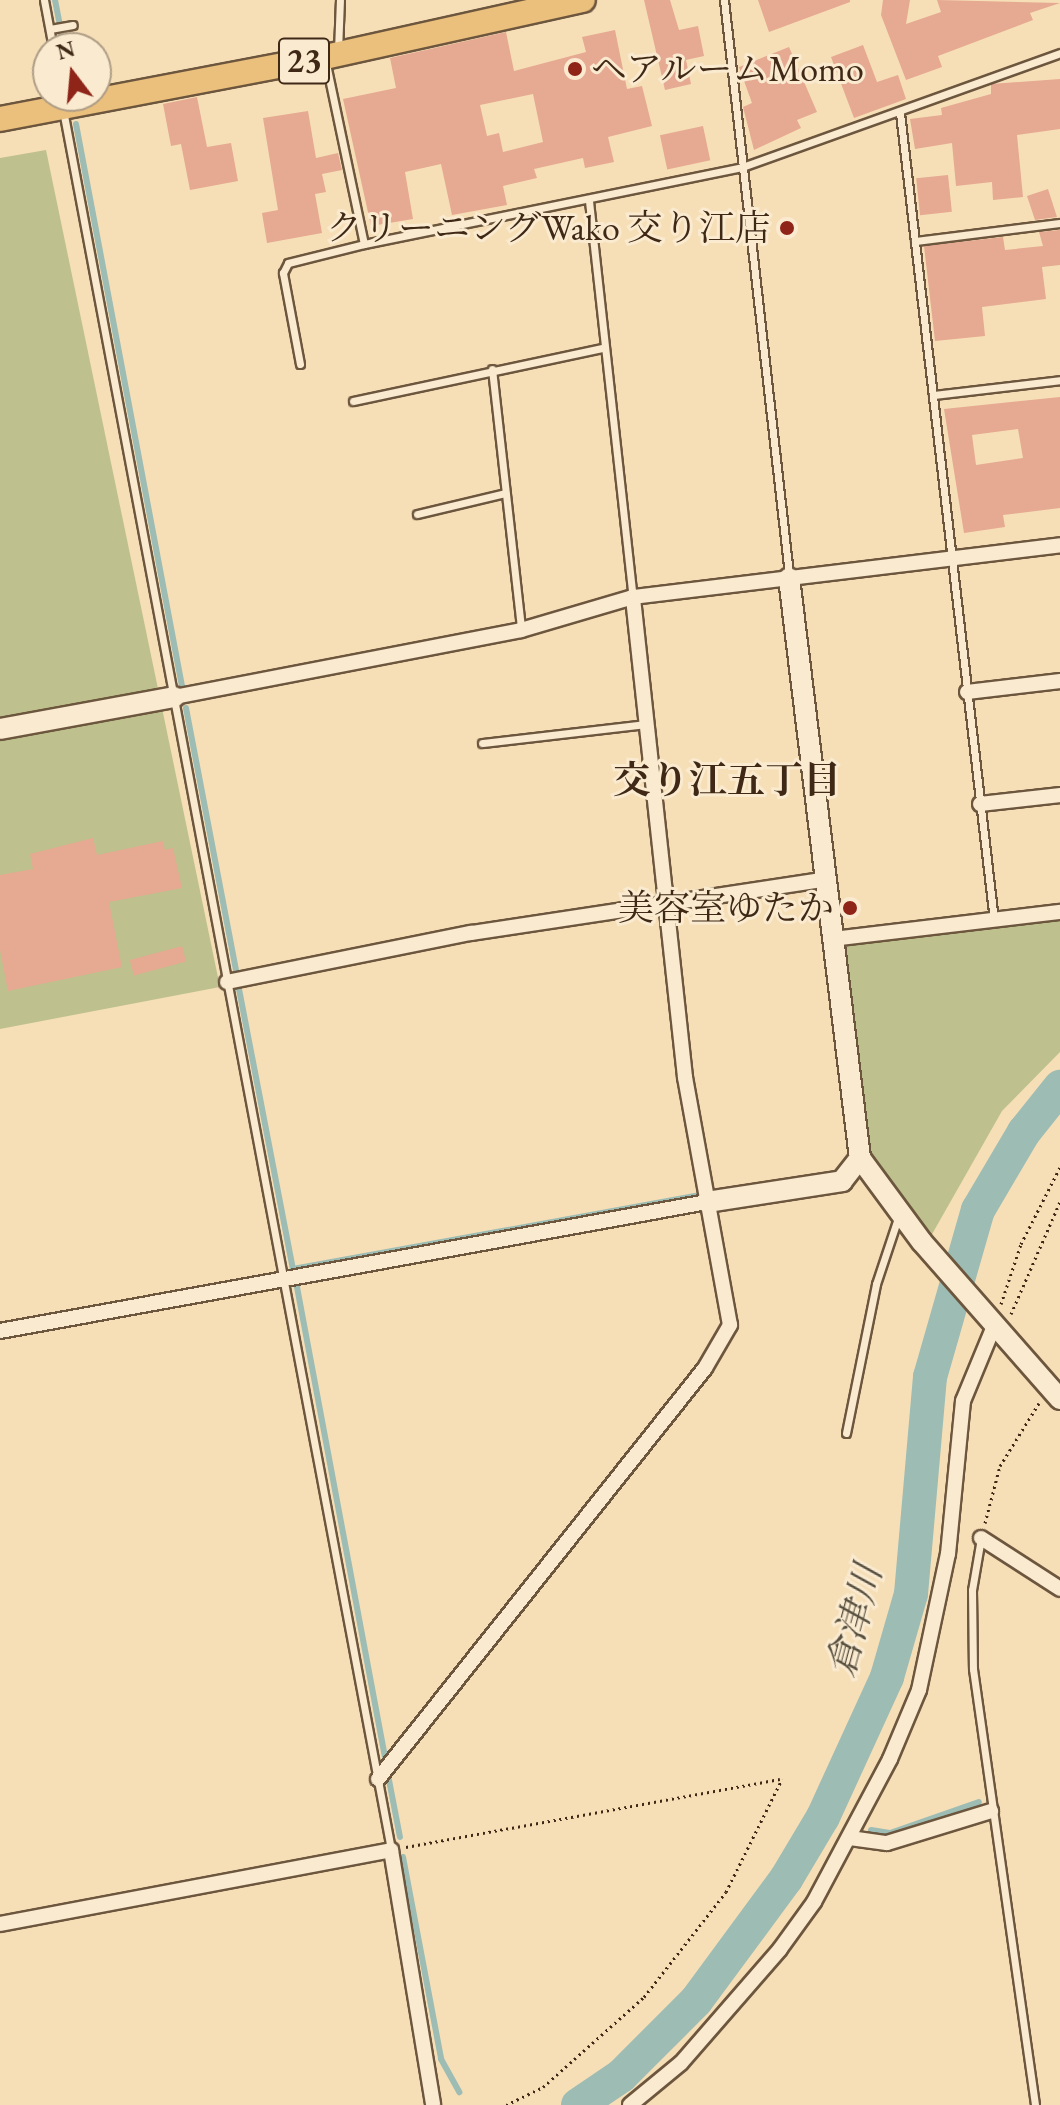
<!DOCTYPE html>
<html>
<head>
<meta charset="utf-8">
<style>
	body { margin:0 }
	#map { position:relative; width:1060px; height:2105px; overflow:hidden; background:#f6dfb7; font-family:"EB Garamond","Noto Serif JP",serif }
	div>[style] { position:absolute }
	.green>* { inset:0; background:#bec18d }
	.stream>* { height:6px; margin:-3px; padding:0 3px; transform-origin:3px; border-radius:3px; background:#9dbcb4 }
	.river>* { height:34px; margin:-17px; padding:0 17px; transform-origin:17px; border-radius:17px; background:#9dbcb4 }
	.building>* { inset:0; background:#e6a992; transform-origin:0 0 }
	.path>* { height:3px; margin-top:-1.5px; transform-origin:0; background:repeating-linear-gradient(90deg,#3f2916 0 2px,transparent 0 6px) }
	.roads { filter:drop-shadow(2px 0 #6d563e) drop-shadow(-2px 0 #6d563e) drop-shadow(0 2px #6d563e) drop-shadow(0 -2px #6d563e) }
	.lane>* { height:7px; margin:-3.5px; padding:0 3.5px; transform-origin:3.5px; border-radius:3.5px; background:#f9ead0 }
	.street>* { height:14px; margin:-7px; padding:0 7px; transform-origin:7px; border-radius:7px; background:#f9ead0 }
	.secondary>* { height:20px; margin:-10px; padding:0 10px; transform-origin:10px; border-radius:10px; background:#f9ead0 }
	.primary>* { height:24px; margin:-12px; padding:0 12px; transform-origin:12px; border-radius:12px; background:#ebc07c }
	.dots>* { width:22px; height:22px; translate:-50% -50%; box-sizing:border-box; border:4px solid #f9ead0; border-radius:50% }
	span { translate:-50% -50%; white-space:nowrap; text-align:center; line-height:1.15; -webkit-text-stroke:6px #f9ead0; paint-order:stroke }
	.shield-label span { padding:2px 6px; background:#f9ead0; border:2px solid; border-radius:6px; -webkit-text-stroke-width:0 }
	.shield-label { font-size:34px; color:#3f2916; font-weight:700 }
	.poi-label { font-size:36px; color:#3f2916 }
	.left { translate:0 -50%; text-align:left }
	.right { translate:-100% -50%; text-align:right }
	.neighbourhood-label { font-size:38px; color:#3f2916; font-weight:700 }
	.water-label { font-size:38px; color:#564e3e; font-style:italic }
	.north { position:absolute; left:32px; top:32px; width:80px; height:80px; box-sizing:border-box; background:#f9ead0; border:2px solid #af9d86; border-radius:50%; rotate:344deg; font-size:22px; font-weight:700; line-height:32px; text-align:center; color:#3f2916 }
	.north::after { content:''; display:block; margin:auto; width:28px; height:36px; background:#8f2418; clip-path:polygon(50% 0,100% 100%,50% 72%,0 100%) }
</style>
</head>
<body>
<div id="map">
	<div class="green">
		<div style="clip-path:polygon(46px 150px,220px 987px,0 1029px,0 158px)"></div>
		<div style="clip-path:polygon(1060px 920px,1060px 1052px,1002px 1111px,931px 1236px,865px 1152px,841px 946px)"></div>
	</div>
	<div class="stream">
		<div style="left:55px;top:0;width:21px;rotate:79deg"></div>
		<div style="left:61px;top:35px;width:13px;rotate:77deg"></div>
		<div style="left:76px;top:124px;width:572px;rotate:79.32deg"></div>
		<div style="left:186px;top:708px;width:267px;rotate:79.2deg"></div>
		<div style="left:239px;top:989px;width:285px;rotate:79.1deg"></div>
		<div style="left:293px;top:1269px;width:410px;rotate:-10.3deg"></div>
		<div style="left:297px;top:1287px;width:478px;rotate:79.4deg"></div>
		<div style="left:389px;top:1780px;width:58px;rotate:79.1deg"></div>
		<div style="left:871px;top:1830px;width:19px;rotate:9deg"></div>
		<div style="left:890px;top:1833px;width:94px;rotate:-19.2deg"></div>
		<div style="left:403px;top:1857px;width:206px;rotate:79.3deg"></div>
		<div style="left:441px;top:2059px;width:38px;rotate:61deg"></div>
	</div>
	<div class="river">
		<div style="left:578px;top:2105px;width:52px;rotate:-34deg"></div>
		<div style="left:621px;top:2076px;width:106px;rotate:-45deg"></div>
		<div style="left:696px;top:2001px;width:152px;rotate:-53.6deg"></div>
		<div style="left:786px;top:1879px;width:72px;rotate:-59.2deg"></div>
		<div style="left:823px;top:1817px;width:154px;rotate:-65.4deg"></div>
		<div style="left:887px;top:1677px;width:86px;rotate:-73.9deg"></div>
		<div style="left:911px;top:1594px;width:218px;rotate:-85deg"></div>
		<div style="left:930px;top:1377px;width:174px;rotate:-74deg"></div>
		<div style="left:978px;top:1210px;width:91px;rotate:-59.5deg"></div>
		<div style="left:1024px;top:1132px;width:58px;rotate:-51.3deg"></div>
	</div>
	<div class="building">
		<div style="clip-path:polygon(644px 0,670px 0,679px 30px,698px 26px,704px 56px,686px 60px,691px 84px,665px 90px)"></div>
		<div style="clip-path:polygon(758px 0,850px 0,850px 2px,769px 32px)"></div>
		<div style="clip-path:polygon(883px 0,910px 0,906px 24px,941px 12px,937px 0,1060px 3px,1030px 13px,1033px 20px,938px 56px,942px 67px,906px 80px,881px 15px)"></div>
		<div style="clip-path:polygon(evenodd,615px 30px,627px 89px,642px 86px,652px 126px,608px 137px,614px 162px,585px 168px,583px 158px,534px 169px,537px 178px,503px 186px,507px 205px,452px 215px,441px 164px,405px 172px,413px 219px,371px 226px,343px 99px,396px 88px,390px 58px,506px 32px,514px 71px,586px 52px,582px 37px,615px 30px,533px 94px,543px 142px,503px 152px,499px 133px,487px 136px,480px 105px,533px 94px)"></div>
		<div style="clip-path:polygon(863px 45px,877px 82px,898px 75px,906px 99px,854px 118px,831px 57px)"></div>
		<div style="clip-path:polygon(789px 47px,817px 112px,797px 120px,801px 128px,754px 150px,743px 107px,752px 103px,739px 67px)"></div>
		<div style="clip-path:polygon(1060px 79px,1060px 129px,1017px 135px,1023px 197px,993px 200px,992px 182px,956px 186px,952px 143px,915px 149px,910px 119px,942px 115px,941px 108px,991px 94px,991px 84px)"></div>
		<div style="clip-path:polygon(197px 97px,207px 147px,231px 143px,238px 181px,190px 190px,181px 144px,171px 146px,163px 104px)"></div>
		<div style="clip-path:polygon(308px 111px,316px 158px,338px 153px,342px 170px,322px 174px,326px 192px,315px 194px,322px 233px,267px 243px,262px 213px,278px 210px,263px 118px)"></div>
		<div style="left:703px;top:126px;width:35px;height:44px;rotate:78deg"></div>
		<div style="left:948px;top:175px;width:37px;height:32px;rotate:84deg"></div>
		<div style="clip-path:polygon(1048px 189px,1057px 217px,1035px 220px,1027px 196px)"></div>
		<div style="clip-path:polygon(1060px 230px,1060px 265px,1042px 267px,1046px 299px,982px 307px,985px 336px,935px 341px,924px 246px,1003px 237px,1005px 250px,1043px 246px,1039px 232px)"></div>
		<div style="clip-path:polygon(evenodd,1060px 397px,1060px 508px,1003px 515px,1005px 527px,964px 533px,944px 409px,1060px 397px,1018px 429px,1023px 458px,976px 465px,972px 435px,1018px 429px)"></div>
		<div style="clip-path:polygon(93px 838px,97px 855px,163px 841px,165px 850px,173px 848px,182px 888px,109px 902px,122px 967px,8px 991px,0 950px,0 875px,33px 869px,30px 854px)"></div>
		<div style="left:182px;top:946px;width:16px;height:54px;rotate:75deg"></div>
	</div>
	<div class="path">
		<div style="left:1001px;top:1304px;width:63px;rotate:-71.6deg"></div>
		<div style="left:1021px;top:1244px;width:86px;rotate:-63.1deg"></div>
		<div style="left:1011px;top:1314px;width:122px;rotate:-66.4deg"></div>
		<div style="left:985px;top:1523px;width:59px;rotate:-75.3deg"></div>
		<div style="left:1000px;top:1466px;width:74px;rotate:-58.2deg"></div>
		<div style="left:406px;top:1847px;width:380px;rotate:-10.3deg"></div>
		<div style="left:506px;top:2105px;width:41px;rotate:-25.9deg"></div>
		<div style="left:543px;top:2087px;width:135px;rotate:-41.7deg"></div>
		<div style="left:644px;top:1997px;width:133px;rotate:-52deg"></div>
		<div style="left:726px;top:1892px;width:126px;rotate:-63.6deg"></div>
	</div>
	<div class="roads">
		<div class="lane">
			<div style="left:44px;top:0;width:49px;rotate:79.4deg"></div>
			<div style="left:724px;top:0;width:578px;rotate:83.54deg"></div>
			<div style="left:50px;top:29px;width:23px;rotate:-10deg"></div>
			<div style="left:338px;top:51px;width:51px;rotate:-87.8deg"></div>
			<div style="left:325px;top:59px;width:189px;rotate:78.1deg"></div>
			<div style="left:364px;top:244px;width:386px;rotate:-11.5deg"></div>
			<div style="left:742px;top:167px;width:338px;rotate:-19.7deg"></div>
			<div style="left:63px;top:110px;width:1771px;rotate:79.32deg"></div>
			<div style="left:900px;top:113px;width:812px;rotate:83.36deg"></div>
			<div style="left:589px;top:201px;width:398px;rotate:83.7deg"></div>
			<div style="left:915px;top:241px;width:146px;rotate:-7.1deg"></div>
			<div style="left:300px;top:364px;width:93px;rotate:-100.6deg"></div>
			<div style="left:283px;top:273px;width:11px;rotate:-63deg"></div>
			<div style="left:288px;top:263px;width:78px;rotate:-14deg"></div>
			<div style="left:492px;top:369px;width:262px;rotate:83.6deg"></div>
			<div style="left:933px;top:395px;width:128px;rotate:-6.7deg"></div>
			<div style="left:353px;top:401px;width:256px;rotate:-12deg"></div>
			<div style="left:417px;top:514px;width:90px;rotate:-13.4deg"></div>
			<div style="left:482px;top:743px;width:164px;rotate:-6.6deg"></div>
			<div style="left:846px;top:1433px;width:152px;rotate:-78.6deg"></div>
			<div style="left:876px;top:1284px;width:73px;rotate:-71.6deg"></div>
			<div style="left:981px;top:1538px;width:53px;rotate:99.8deg"></div>
			<div style="left:972px;top:1590px;width:79px;rotate:89.3deg"></div>
			<div style="left:973px;top:1669px;width:440px;rotate:81.9deg"></div>
		</div>
		<div class="street">
			<div style="left:967px;top:692px;width:94px;rotate:-6.7deg"></div>
			<div style="left:174px;top:697px;width:353px;rotate:-10.9deg"></div>
			<div style="left:521px;top:630px;width:117px;rotate:-16.4deg"></div>
			<div style="left:633px;top:597px;width:430px;rotate:-6.9deg"></div>
			<div style="left:980px;top:804px;width:81px;rotate:-6.4deg"></div>
			<div style="left:832px;top:939px;width:230px;rotate:-6.8deg"></div>
			<div style="left:227px;top:982px;width:249px;rotate:-11.4deg"></div>
			<div style="left:471px;top:933px;width:356px;rotate:-8.6deg"></div>
			<div style="left:0;top:1331px;width:719px;rotate:-10.34deg"></div>
			<div style="left:981px;top:1538px;width:94px;rotate:32.8deg"></div>
			<div style="left:378px;top:1779px;width:525px;rotate:-51.49deg"></div>
			<div style="left:705px;top:1368px;width:50px;rotate:-59.8deg"></div>
			<div style="left:730px;top:1325px;width:252px;rotate:-100.3deg"></div>
			<div style="left:685px;top:1077px;width:483px;rotate:-96.2deg"></div>
			<div style="left:850px;top:1838px;width:37px;rotate:8deg"></div>
			<div style="left:887px;top:1843px;width:109px;rotate:-17.1deg"></div>
			<div style="left:0;top:1924px;width:398px;rotate:-10.7deg"></div>
			<div style="left:391px;top:1850px;width:258px;rotate:80.6deg"></div>
			<div style="left:630px;top:2105px;width:66px;rotate:-39.5deg"></div>
			<div style="left:681px;top:2063px;width:151px;rotate:-49deg"></div>
			<div style="left:780px;top:1949px;width:58px;rotate:-54.1deg"></div>
			<div style="left:814px;top:1902px;width:162px;rotate:-62deg"></div>
			<div style="left:890px;top:1759px;width:75px;rotate:-67.2deg"></div>
			<div style="left:919px;top:1690px;width:139px;rotate:-78deg"></div>
			<div style="left:948px;top:1554px;width:154px;rotate:-84.4deg"></div>
			<div style="left:963px;top:1401px;width:81px;rotate:-67.5deg"></div>
		</div>
		<div class="secondary">
			<div style="left:0;top:729px;width:177px;rotate:-10.4deg"></div>
			<div style="left:860px;top:1158px;width:104px;rotate:53.6deg"></div>
			<div style="left:922px;top:1242px;width:209px;rotate:48.7deg"></div>
			<div style="left:707px;top:1202px;width:137px;rotate:-8.8deg"></div>
			<div style="left:842px;top:1181px;width:29px;rotate:-52deg"></div>
			<div style="left:860px;top:1158px;width:584px;rotate:-96.98deg"></div>
		</div>
		<div class="primary">
			<div style="left:0;top:119px;width:331px;rotate:-10.8deg"></div>
			<div style="left:325px;top:57px;width:264px;rotate:-12.5deg"></div>
		</div>
	</div>
	<div class="dots">
		<div style="left:575px;top:69px;background:#8f2418"></div>
		<div style="left:787px;top:228px;background:#8f2418"></div>
		<div style="left:850px;top:908px;background:#8f2418"></div>
	</div>
	<div class="shield-label">
		<span style="left:304px;top:61px">23</span>
	</div>
	<div class="poi-label">
		<span class="left" style="left:591px;top:69px">ヘアルームMomo</span>
		<span class="right" style="left:771px;top:228px">クリーニングWako 交り江店</span>
		<span class="right" style="left:834px;top:908px">美容室ゆたか</span>
	</div>
	<div class="neighbourhood-label">
		<span style="left:727px;top:780px">交り江五丁目</span>
	</div>
	<div class="water-label">
		<span style="left:854px;top:1621px;rotate:-75deg">倉津川</span>
	</div>
	<div class="north">N</div>
</div>
</body>
</html>
